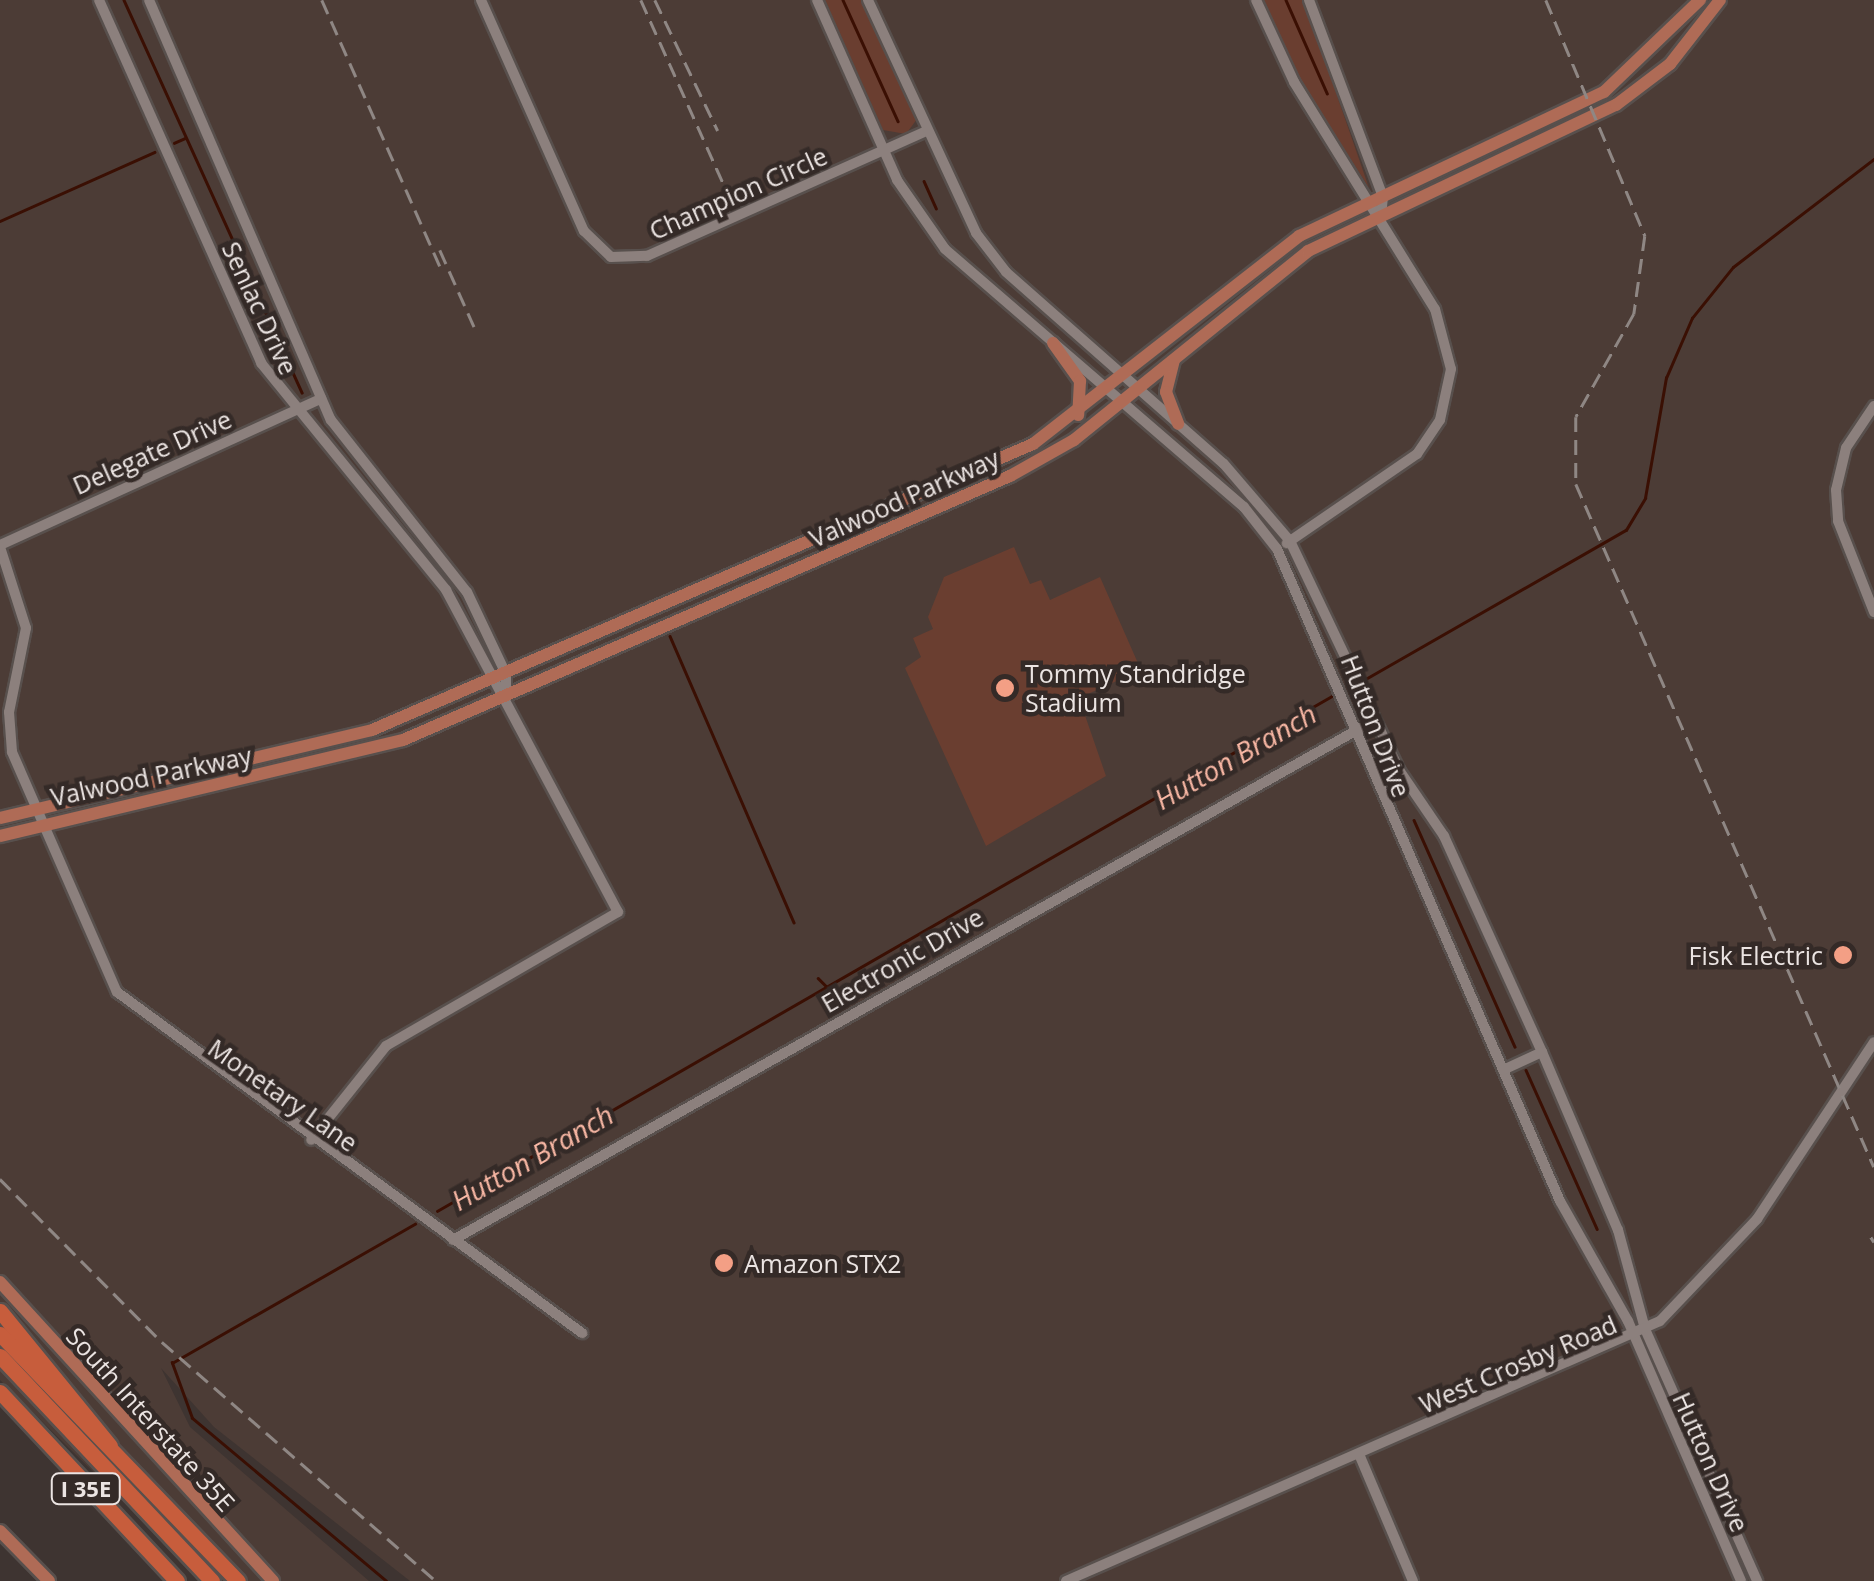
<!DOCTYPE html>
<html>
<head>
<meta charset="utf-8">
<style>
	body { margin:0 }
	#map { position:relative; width:1874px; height:1581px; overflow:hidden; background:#3e3431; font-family:"Open Sans",sans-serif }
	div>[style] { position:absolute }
	.built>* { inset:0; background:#4c3c36 }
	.green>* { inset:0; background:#6a3e30 }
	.stream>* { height:2.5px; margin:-1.25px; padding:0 1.25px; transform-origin:1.25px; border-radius:1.25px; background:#3a0f03 }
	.roads { filter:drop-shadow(2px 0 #58504d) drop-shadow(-2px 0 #58504d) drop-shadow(0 2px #58504d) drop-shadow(0 -2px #58504d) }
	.minor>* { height:10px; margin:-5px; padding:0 5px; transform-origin:5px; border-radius:5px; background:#8c807d }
	.major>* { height:12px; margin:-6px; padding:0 6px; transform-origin:6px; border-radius:6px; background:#af6b56 }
	.highway>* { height:15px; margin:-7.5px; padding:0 7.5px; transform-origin:7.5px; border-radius:7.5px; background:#c75d3c }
	.rail>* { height:2.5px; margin-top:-1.25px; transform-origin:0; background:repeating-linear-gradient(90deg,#8f8784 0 15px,transparent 0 23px) }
	.dots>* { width:28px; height:28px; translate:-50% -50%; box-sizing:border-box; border:5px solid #342a27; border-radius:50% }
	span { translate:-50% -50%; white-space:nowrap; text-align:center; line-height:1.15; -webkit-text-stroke:9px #342a27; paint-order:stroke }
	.shield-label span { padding:2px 8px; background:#342a27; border:2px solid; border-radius:8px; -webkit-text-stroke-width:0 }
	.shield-label { font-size:22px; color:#ebe4e2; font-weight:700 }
	.street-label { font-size:25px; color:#ebe4e2 }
	.poi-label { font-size:25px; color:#ebe4e2 }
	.left { translate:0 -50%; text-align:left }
	.right { translate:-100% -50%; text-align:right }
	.water-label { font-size:28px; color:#f8b7a4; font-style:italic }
</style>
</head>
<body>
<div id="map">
	<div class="built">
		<div style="clip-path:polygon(0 0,1874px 0,1874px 1581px,410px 1581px,214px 1427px,161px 1368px,190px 1427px,369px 1581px,204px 1581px,0 1380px)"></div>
	</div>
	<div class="green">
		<div style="clip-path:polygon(825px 0,864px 0,917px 119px,906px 134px,883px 130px)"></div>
		<div style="clip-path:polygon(1264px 0,1304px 0,1369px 188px,1298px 76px)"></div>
		<div style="clip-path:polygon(1014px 547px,1030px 584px,1041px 580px,1050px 600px,1100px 577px,1141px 670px,1079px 698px,1106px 776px,986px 846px,905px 668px,921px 657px,913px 638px,933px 629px,928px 617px,944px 577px)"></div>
	</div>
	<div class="stream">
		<div style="left:124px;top:0;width:431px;rotate:65.6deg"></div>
		<div style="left:843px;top:0;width:133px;rotate:65.6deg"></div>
		<div style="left:1286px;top:0;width:102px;rotate:66.2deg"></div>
		<div style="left:174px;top:143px;width:12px;rotate:-24deg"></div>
		<div style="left:924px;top:181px;width:30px;rotate:66deg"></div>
		<div style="left:0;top:221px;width:169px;rotate:-24.1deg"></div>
		<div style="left:670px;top:636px;width:312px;rotate:66.6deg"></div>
		<div style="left:1362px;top:681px;width:304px;rotate:-29.8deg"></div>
		<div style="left:1626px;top:530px;width:37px;rotate:-59deg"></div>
		<div style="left:1645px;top:498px;width:122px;rotate:-80.1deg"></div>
		<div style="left:1666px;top:378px;width:65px;rotate:-66.6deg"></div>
		<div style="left:1692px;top:318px;width:65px;rotate:-51.2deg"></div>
		<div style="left:1733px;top:267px;width:178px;rotate:-37.5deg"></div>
		<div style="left:1351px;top:686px;width:20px;rotate:66deg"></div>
		<div style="left:1414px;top:820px;width:248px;rotate:66deg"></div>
		<div style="left:818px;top:978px;width:11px;rotate:45deg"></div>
		<div style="left:1526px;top:1070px;width:174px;rotate:65.9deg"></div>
		<div style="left:437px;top:1211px;width:1038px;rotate:-29.92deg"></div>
		<div style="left:386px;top:1581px;width:253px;rotate:-140deg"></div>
		<div style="left:192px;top:1418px;width:59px;rotate:-110deg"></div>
		<div style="left:172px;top:1363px;width:280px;rotate:-29.8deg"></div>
	</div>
	<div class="roads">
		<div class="minor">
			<div style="left:99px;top:0;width:398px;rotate:65.9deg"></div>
			<div style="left:261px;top:363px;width:293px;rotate:50.8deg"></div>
			<div style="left:446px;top:590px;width:365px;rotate:61.9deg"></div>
			<div style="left:618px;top:912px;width:268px;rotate:150deg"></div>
			<div style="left:386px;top:1046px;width:120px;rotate:128.6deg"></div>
			<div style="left:149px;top:0;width:458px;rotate:66.6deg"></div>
			<div style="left:331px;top:420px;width:219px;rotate:51.7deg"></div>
			<div style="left:467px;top:592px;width:91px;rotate:64.6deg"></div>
			<div style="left:506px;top:674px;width:23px;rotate:90deg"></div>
			<div style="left:481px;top:0;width:253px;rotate:66deg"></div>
			<div style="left:584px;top:231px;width:37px;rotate:44deg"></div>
			<div style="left:611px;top:257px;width:36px;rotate:-2deg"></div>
			<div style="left:647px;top:256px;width:306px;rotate:-24.1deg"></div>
			<div style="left:817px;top:0;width:197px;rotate:66deg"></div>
			<div style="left:897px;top:180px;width:84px;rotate:55.2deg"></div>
			<div style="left:945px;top:249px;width:395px;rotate:40.8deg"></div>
			<div style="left:1244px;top:507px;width:53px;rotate:51.8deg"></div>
			<div style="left:1277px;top:549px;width:711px;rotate:66.54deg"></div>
			<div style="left:1560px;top:1201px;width:138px;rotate:60.5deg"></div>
			<div style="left:1628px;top:1321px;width:283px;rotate:66.5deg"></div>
			<div style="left:868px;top:0;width:257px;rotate:65.1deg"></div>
			<div style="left:976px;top:233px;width:49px;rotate:52.4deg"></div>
			<div style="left:1006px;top:272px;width:290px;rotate:41.4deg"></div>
			<div style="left:1224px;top:464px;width:101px;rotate:49.4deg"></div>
			<div style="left:1290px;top:541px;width:254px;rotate:64.5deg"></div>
			<div style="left:1399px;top:770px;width:80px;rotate:55.7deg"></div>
			<div style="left:1444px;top:836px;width:237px;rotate:65.6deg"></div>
			<div style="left:1542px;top:1052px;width:194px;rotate:66.9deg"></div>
			<div style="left:1618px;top:1230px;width:103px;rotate:74.7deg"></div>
			<div style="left:1645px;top:1329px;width:276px;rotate:66deg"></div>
			<div style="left:1256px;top:0;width:90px;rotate:65.1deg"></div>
			<div style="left:1294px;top:82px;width:267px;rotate:58.2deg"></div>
			<div style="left:1435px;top:309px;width:62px;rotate:75.1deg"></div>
			<div style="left:1451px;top:369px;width:52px;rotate:102.2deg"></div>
			<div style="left:1440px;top:420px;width:41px;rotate:124.1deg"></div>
			<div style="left:1417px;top:454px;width:158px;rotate:145.6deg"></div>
			<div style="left:1309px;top:0;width:210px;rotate:69.4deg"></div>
			<div style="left:1383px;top:197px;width:18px;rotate:96deg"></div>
			<div style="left:1874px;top:406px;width:50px;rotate:123.7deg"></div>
			<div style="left:1846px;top:448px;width:43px;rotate:103.4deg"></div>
			<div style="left:1836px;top:490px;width:31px;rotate:86deg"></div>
			<div style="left:1838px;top:521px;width:98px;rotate:68.4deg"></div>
			<div style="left:0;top:545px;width:353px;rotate:-24.5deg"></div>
			<div style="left:0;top:547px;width:85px;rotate:72.2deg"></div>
			<div style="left:26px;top:628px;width:86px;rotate:101.4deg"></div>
			<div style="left:9px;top:712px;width:40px;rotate:85.7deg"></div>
			<div style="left:12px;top:752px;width:262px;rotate:66.4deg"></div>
			<div style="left:117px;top:992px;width:577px;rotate:36.25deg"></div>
			<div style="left:1503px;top:1070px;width:43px;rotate:-24.8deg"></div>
			<div style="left:453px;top:1240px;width:1048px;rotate:-29.43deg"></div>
			<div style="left:1359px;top:1454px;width:138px;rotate:67deg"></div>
			<div style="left:1066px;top:1581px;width:648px;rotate:-23.64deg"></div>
			<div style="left:1660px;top:1321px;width:141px;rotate:-46.4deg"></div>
			<div style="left:1757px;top:1219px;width:212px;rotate:-56.5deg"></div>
		</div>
		<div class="major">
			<div style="left:1053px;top:343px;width:47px;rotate:54.6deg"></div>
			<div style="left:1080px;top:381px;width:34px;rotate:93deg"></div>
			<div style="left:1174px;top:360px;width:33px;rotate:104deg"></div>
			<div style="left:1166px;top:392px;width:34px;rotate:69deg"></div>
			<div style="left:0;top:818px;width:382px;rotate:-13.3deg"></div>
			<div style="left:372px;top:730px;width:720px;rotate:-23.4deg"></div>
			<div style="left:1033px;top:444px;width:338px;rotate:-38deg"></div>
			<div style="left:1299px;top:236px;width:337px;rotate:-25.3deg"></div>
			<div style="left:1604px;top:92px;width:133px;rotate:-43.8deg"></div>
			<div style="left:0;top:836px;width:414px;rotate:-13.4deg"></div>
			<div style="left:403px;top:740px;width:662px;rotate:-23.51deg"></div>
			<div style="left:1010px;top:476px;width:73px;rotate:-29.4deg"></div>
			<div style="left:1074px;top:440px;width:301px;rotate:-38.9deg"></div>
			<div style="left:1308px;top:251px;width:341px;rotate:-25.4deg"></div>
			<div style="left:1616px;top:105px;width:68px;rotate:-37.2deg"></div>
			<div style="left:1670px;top:64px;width:81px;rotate:-52deg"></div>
			<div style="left:0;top:1282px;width:405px;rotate:47.6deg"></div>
			<div style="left:0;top:1531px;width:70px;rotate:45.6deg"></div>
		</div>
		<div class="highway">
			<div style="left:0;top:1311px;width:174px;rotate:50.8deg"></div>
			<div style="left:0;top:1334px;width:343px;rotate:46.1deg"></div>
			<div style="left:0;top:1356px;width:309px;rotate:46.7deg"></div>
			<div style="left:0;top:1392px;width:259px;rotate:46.9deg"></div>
		</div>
	</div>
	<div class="rail">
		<div style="left:322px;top:0;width:291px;rotate:66.1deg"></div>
		<div style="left:641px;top:0;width:203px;rotate:65.8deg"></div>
		<div style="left:655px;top:0;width:145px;rotate:64.3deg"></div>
		<div style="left:1546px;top:0;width:256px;rotate:67.2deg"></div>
		<div style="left:1645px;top:236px;width:79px;rotate:98deg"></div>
		<div style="left:1634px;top:314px;width:118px;rotate:119.4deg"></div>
		<div style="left:1576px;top:417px;width:67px;rotate:90deg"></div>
		<div style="left:1576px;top:484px;width:745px;rotate:66.43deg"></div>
		<div style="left:440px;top:250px;width:91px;rotate:66deg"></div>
		<div style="left:0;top:1179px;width:230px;rotate:45.2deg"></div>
		<div style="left:162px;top:1342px;width:364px;rotate:41.1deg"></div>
		<div style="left:1871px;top:1237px;width:6px;rotate:59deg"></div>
	</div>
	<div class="dots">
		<div style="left:1005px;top:688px;background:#f39f85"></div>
		<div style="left:1843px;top:955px;background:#f39f85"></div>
		<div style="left:724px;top:1263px;background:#f39f85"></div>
	</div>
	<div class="shield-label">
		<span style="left:86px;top:1489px">I 35E</span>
	</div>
	<div class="street-label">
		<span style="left:738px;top:193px;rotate:-24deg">Champion Circle</span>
		<span style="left:260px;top:308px;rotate:65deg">Senlac Drive</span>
		<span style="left:152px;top:452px;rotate:-24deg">Delegate Drive</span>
		<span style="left:904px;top:498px;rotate:-24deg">Valwood Parkway</span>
		<span style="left:1376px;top:726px;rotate:69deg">Hutton Drive</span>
		<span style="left:151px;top:776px;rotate:-12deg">Valwood Parkway</span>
		<span style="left:902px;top:960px;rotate:-30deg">Electronic Drive</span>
		<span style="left:283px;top:1095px;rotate:35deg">Monetary Lane</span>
		<span style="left:1518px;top:1364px;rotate:-23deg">West Crosby Road</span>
		<span style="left:151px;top:1419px;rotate:48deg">South Interstate 35E</span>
		<span style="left:1711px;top:1462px;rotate:66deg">Hutton Drive</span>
	</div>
	<div class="poi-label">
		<span class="left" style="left:1025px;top:688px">Tommy Standridge<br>Stadium</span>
		<span class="right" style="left:1823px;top:955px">Fisk Electric</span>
		<span class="left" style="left:744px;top:1263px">Amazon STX2</span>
	</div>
	<div class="water-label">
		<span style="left:1235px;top:756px;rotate:-30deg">Hutton Branch</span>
		<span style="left:532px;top:1157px;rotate:-30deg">Hutton Branch</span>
	</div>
</div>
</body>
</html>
